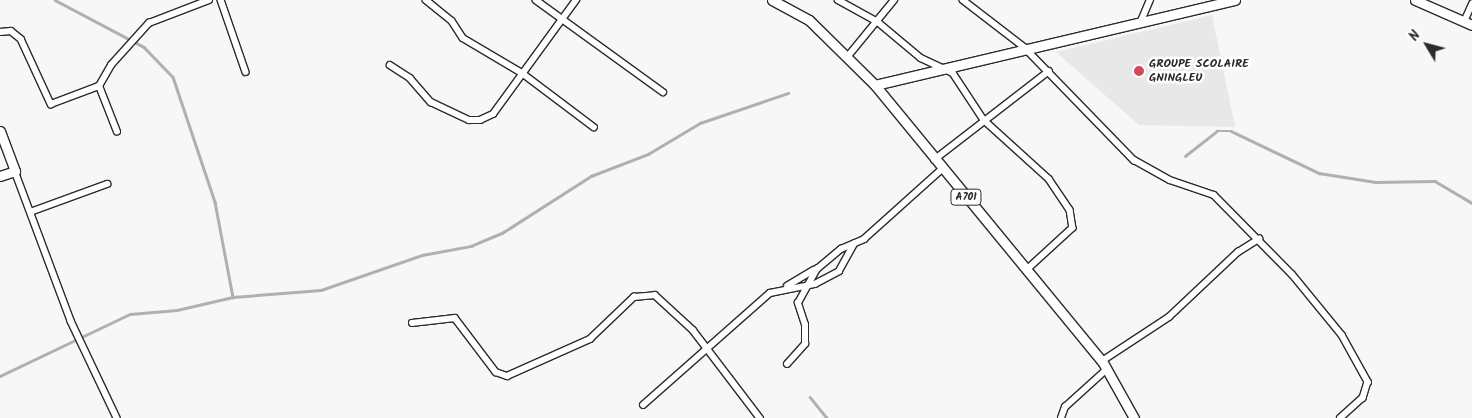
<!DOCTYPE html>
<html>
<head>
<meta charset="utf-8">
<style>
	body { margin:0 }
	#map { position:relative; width:1472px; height:418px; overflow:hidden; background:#f7f7f7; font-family:Kalam,sans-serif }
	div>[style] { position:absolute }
	.built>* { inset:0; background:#e8e8e8 }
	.stream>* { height:2.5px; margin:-1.25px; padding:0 1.25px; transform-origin:1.25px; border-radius:1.25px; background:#b0b0b0 }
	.roads { filter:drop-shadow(1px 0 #2b2b2b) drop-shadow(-1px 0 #2b2b2b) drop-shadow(0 1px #2b2b2b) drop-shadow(0 -1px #2b2b2b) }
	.street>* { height:5.5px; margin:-2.75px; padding:0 2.75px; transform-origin:2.75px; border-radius:2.75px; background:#fff }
	.secondary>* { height:9px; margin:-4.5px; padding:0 4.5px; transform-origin:4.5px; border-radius:4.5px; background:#fff }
	.primary>* { height:9px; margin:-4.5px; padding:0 4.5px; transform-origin:4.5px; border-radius:4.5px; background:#fff }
	.dots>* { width:14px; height:14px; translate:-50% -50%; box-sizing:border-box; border:2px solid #fff; border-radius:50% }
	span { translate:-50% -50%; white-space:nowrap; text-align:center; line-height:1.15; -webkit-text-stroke:5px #fff; paint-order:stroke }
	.shield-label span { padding:1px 4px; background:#fff; border:1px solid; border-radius:4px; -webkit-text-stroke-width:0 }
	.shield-label { font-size:11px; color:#2b2b2b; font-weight:700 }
	.poi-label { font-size:12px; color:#2b2b2b; font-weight:700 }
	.left { translate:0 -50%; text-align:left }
	.north { position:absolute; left:1402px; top:20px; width:50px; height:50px; -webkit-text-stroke:4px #fff; paint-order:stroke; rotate:307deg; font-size:14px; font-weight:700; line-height:20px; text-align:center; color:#2b2b2b }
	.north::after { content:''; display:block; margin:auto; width:18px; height:22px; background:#2b2b2b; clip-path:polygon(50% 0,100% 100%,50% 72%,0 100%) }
</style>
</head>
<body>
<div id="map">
	<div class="built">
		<div style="clip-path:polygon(1212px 15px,1235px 127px,1139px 125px,1056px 52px)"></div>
	</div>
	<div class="stream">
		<div style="left:55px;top:0;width:101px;rotate:27.8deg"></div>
		<div style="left:144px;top:47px;width:42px;rotate:46deg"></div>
		<div style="left:173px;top:77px;width:132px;rotate:71.4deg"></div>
		<div style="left:215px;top:202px;width:97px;rotate:79.3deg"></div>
		<div style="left:1185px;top:156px;width:41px;rotate:-38deg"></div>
		<div style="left:1217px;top:131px;width:14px"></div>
		<div style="left:1231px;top:131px;width:98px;rotate:25.5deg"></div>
		<div style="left:1319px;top:173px;width:57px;rotate:9.1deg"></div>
		<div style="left:1375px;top:182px;width:60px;rotate:-1deg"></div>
		<div style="left:1435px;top:181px;width:43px;rotate:30.7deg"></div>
		<div style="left:0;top:376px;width:144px;rotate:-25.5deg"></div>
		<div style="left:130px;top:314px;width:47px;rotate:-4.9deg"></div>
		<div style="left:177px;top:310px;width:57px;rotate:-13.1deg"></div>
		<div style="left:233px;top:297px;width:88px;rotate:-4.5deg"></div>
		<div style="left:321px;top:290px;width:107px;rotate:-19.1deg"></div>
		<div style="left:422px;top:255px;width:50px;rotate:-10.4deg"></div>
		<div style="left:471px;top:246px;width:34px;rotate:-23deg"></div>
		<div style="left:502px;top:233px;width:106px;rotate:-32.6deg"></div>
		<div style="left:591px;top:176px;width:61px;rotate:-21.1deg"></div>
		<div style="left:648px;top:154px;width:61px;rotate:-30.8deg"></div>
		<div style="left:700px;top:123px;width:93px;rotate:-18.8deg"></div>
		<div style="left:810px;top:397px;width:27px;rotate:51deg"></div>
	</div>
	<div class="roads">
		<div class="street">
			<div style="left:221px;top:0;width:76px;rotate:70.9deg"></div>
			<div style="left:426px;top:0;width:33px;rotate:39deg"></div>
			<div style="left:452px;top:21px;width:20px;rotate:57deg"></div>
			<div style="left:463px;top:38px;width:69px;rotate:30.7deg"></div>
			<div style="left:522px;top:73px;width:90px;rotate:36.9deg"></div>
			<div style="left:536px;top:0;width:157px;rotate:35.9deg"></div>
			<div style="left:838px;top:0;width:46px;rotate:28.8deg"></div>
			<div style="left:878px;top:22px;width:56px;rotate:39.9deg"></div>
			<div style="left:921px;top:58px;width:35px;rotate:25deg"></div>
			<div style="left:953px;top:73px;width:56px;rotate:56.6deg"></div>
			<div style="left:984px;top:120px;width:88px;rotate:42.2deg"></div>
			<div style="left:1049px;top:179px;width:37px;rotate:56deg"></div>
			<div style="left:1070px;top:210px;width:18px;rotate:81deg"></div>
			<div style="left:1073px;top:228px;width:62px;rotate:137.6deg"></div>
			<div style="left:963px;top:0;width:77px;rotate:37.6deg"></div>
			<div style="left:1024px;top:47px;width:158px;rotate:45.8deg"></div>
			<div style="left:1134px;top:160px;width:41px;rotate:29.1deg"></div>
			<div style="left:1170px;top:180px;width:46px;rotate:18.8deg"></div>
			<div style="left:1214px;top:195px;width:111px;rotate:45.4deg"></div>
			<div style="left:1292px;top:274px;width:79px;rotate:50.7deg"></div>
			<div style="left:1342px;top:335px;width:54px;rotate:61deg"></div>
			<div style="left:1368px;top:382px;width:17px;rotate:107deg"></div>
			<div style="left:1363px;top:398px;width:30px;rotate:138deg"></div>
			<div style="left:1141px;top:21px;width:23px;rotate:-67deg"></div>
			<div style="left:1464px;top:22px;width:20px;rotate:-66deg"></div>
			<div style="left:0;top:32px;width:11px;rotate:-5deg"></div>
			<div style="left:11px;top:31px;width:13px;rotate:39deg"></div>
			<div style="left:21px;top:39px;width:72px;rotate:65.2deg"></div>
			<div style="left:51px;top:104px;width:51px;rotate:-20.6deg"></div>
			<div style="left:849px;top:55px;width:71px;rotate:-50.7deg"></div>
			<div style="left:390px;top:65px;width:24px;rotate:33deg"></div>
			<div style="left:410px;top:78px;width:32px;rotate:49deg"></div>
			<div style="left:431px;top:102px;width:42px;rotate:25.3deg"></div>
			<div style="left:469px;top:120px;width:11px"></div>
			<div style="left:480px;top:120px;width:14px;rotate:-25deg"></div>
			<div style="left:493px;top:114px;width:141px;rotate:-53.9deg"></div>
			<div style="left:117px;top:132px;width:49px;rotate:-111.4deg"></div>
			<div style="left:99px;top:86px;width:24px;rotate:-60deg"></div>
			<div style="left:111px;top:65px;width:57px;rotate:-47.9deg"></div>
			<div style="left:149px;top:23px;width:64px;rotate:-21deg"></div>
			<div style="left:934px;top:160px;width:145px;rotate:-37.7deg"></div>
			<div style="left:15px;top:171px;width:160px;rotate:69.5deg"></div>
			<div style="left:71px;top:321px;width:107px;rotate:64.6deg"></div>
			<div style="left:33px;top:211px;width:79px;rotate:-20deg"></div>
			<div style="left:787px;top:286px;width:31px;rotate:-31deg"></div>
			<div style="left:412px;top:323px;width:43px;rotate:-6.6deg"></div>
			<div style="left:455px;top:318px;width:68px;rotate:52.8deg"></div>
			<div style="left:496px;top:372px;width:12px;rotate:20deg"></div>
			<div style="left:507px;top:376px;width:91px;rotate:-24deg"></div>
			<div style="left:590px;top:339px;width:61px;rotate:-43.7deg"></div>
			<div style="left:634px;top:297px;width:21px;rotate:-5deg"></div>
			<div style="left:655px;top:295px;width:52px;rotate:42.6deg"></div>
			<div style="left:693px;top:330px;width:111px;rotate:52.7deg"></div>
			<div style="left:1102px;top:361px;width:80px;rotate:-33.3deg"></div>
			<div style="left:1169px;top:317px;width:95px;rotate:-43.3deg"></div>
			<div style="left:1238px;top:252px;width:25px;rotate:-32deg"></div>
			<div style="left:787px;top:364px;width:27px;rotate:-48deg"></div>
			<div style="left:805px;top:344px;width:19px;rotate:-90deg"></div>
			<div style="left:805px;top:325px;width:23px;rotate:-108deg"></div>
			<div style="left:798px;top:303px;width:39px;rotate:-61deg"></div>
			<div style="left:817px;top:269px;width:31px;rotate:-40deg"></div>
			<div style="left:841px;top:249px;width:25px;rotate:-23deg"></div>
			<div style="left:864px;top:239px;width:105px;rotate:-41.9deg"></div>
			<div style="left:643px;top:405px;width:169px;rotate:-41.4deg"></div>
			<div style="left:770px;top:293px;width:46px;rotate:-11.3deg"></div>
			<div style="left:815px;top:284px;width:27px;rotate:-28deg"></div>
			<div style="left:839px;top:271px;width:31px;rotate:-61deg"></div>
			<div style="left:1061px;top:418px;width:12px;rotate:-70deg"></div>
			<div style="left:1065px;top:407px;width:57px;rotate:-42.1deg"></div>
		</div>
		<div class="secondary">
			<div style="left:1415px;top:0;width:62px;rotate:23.7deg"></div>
			<div style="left:875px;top:85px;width:370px;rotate:-13.3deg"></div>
			<div style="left:0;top:131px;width:43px;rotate:69.4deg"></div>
			<div style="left:15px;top:171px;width:16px;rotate:162deg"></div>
		</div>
		<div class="primary">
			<div style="left:772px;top:0;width:42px;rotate:28.4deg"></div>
			<div style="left:809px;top:20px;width:93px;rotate:44.6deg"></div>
			<div style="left:875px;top:85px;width:357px;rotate:50.6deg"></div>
			<div style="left:1102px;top:361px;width:65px;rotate:60.7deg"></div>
		</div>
	</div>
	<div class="dots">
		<div style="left:1139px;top:71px;background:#d1495b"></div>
	</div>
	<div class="shield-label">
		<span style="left:966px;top:197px">A701</span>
	</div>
	<div class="poi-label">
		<span class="left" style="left:1149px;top:71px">GROUPE SCOLAIRE<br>GNINGLEU</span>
	</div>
	<div class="north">N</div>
</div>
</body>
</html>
